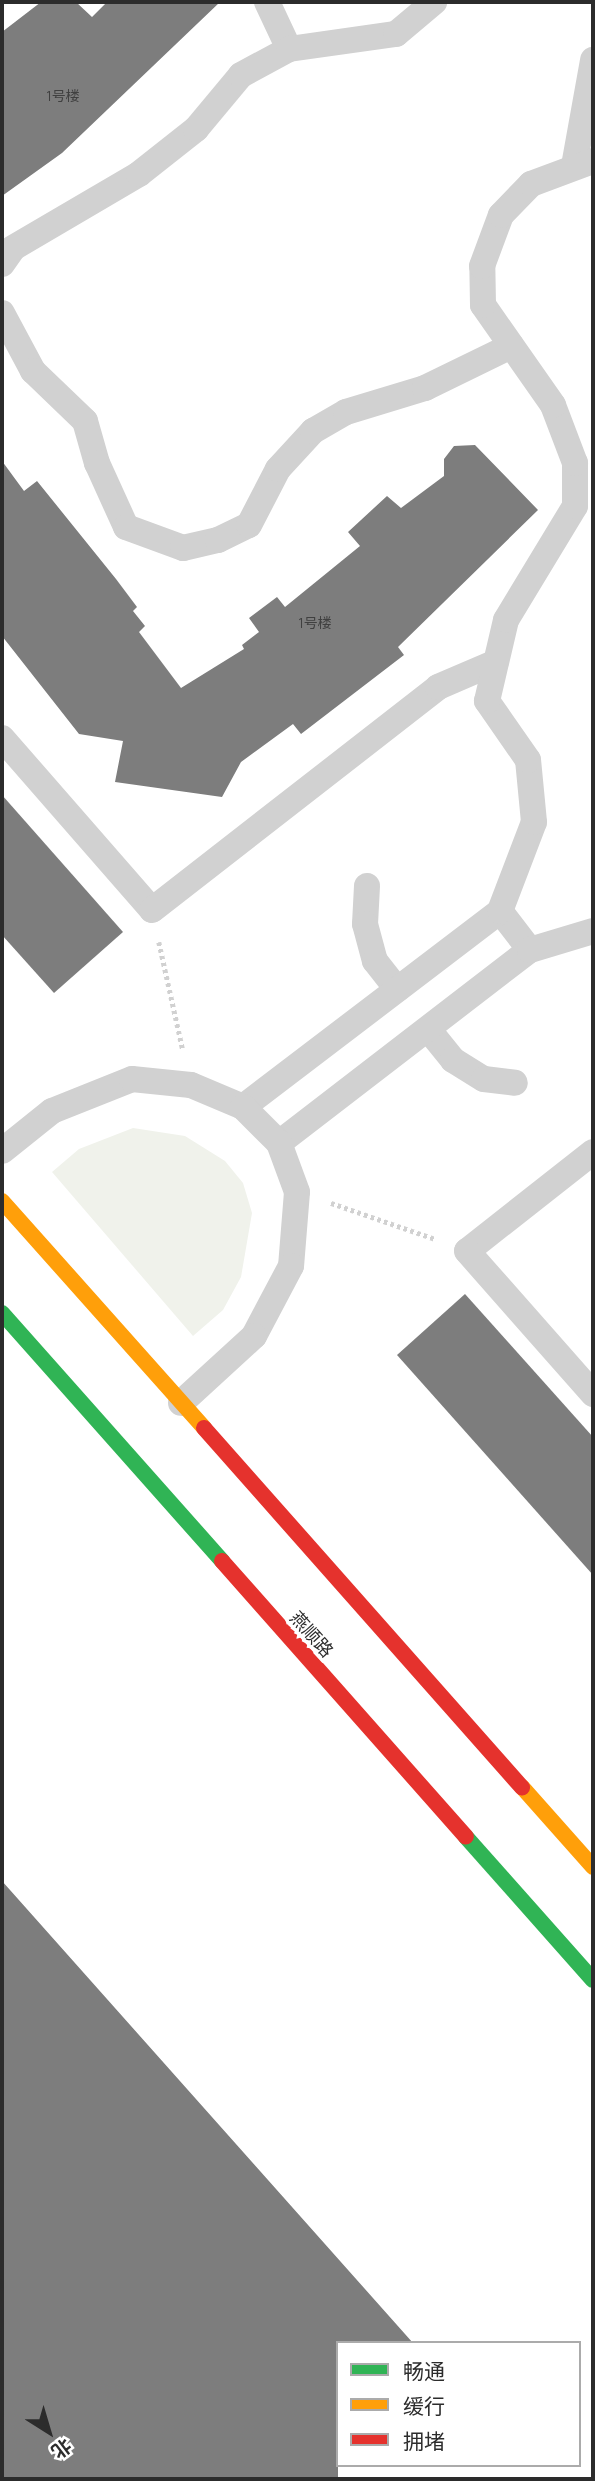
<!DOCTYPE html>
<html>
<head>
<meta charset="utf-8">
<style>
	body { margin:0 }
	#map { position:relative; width:595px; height:2481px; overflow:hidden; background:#fff; font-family:Manrope,"Noto Sans SC",sans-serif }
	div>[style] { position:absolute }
	.green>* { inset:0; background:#f0f2eb }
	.building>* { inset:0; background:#7d7d7d }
	.path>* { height:4.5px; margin-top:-2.25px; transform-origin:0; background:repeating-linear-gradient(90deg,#d1d1d1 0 3.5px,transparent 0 7px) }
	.lane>* { height:26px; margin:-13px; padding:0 13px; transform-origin:13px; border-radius:13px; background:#d1d1d1 }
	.fast>* { height:16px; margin:-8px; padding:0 8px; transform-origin:8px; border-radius:8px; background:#30b455 }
	.slow>* { height:16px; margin:-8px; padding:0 8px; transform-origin:8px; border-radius:8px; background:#ff9f0a }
	.jam>* { height:16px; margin:-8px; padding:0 8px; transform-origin:8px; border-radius:8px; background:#e5322d }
	span { translate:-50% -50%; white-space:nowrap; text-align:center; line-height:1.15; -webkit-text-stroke:7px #fff; paint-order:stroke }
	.number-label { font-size:14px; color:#404040 }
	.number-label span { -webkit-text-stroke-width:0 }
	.street-label { font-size:18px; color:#2c2c2c }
	.frame { position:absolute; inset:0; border:4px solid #2c2c2c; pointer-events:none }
	.legend { position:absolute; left:336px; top:2341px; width:245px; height:126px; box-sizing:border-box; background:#fff; border:2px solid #ababab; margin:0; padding:9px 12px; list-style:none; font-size:21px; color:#2c2c2c }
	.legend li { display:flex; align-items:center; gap:14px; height:35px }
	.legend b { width:35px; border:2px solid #ababab }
	.north { position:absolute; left:14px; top:2397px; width:70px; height:70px; -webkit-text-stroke:5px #fff; paint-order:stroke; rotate:143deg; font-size:19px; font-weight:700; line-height:28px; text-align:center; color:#2c2c2c }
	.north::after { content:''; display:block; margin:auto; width:24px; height:32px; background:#2c2c2c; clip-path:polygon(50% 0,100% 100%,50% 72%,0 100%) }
</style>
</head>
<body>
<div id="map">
	<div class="green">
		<div style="clip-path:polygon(133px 1128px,185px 1136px,225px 1161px,243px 1183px,252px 1213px,241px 1277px,223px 1310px,193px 1336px,52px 1172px,79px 1149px)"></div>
	</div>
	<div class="building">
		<div style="clip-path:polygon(41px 2px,76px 2px,92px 17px,107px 2px,220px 2px,62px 153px,2px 196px,2px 32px)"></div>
		<div style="clip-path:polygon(475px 445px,538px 510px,398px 647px,404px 655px,301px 734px,293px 724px,241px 762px,222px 797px,115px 782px,123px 741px,79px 734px,2px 636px,2px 461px,24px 491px,37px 481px,116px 579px,137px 607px,133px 611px,145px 626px,139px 632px,181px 688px,244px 649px,242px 645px,259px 632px,249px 618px,277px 597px,285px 607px,360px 546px,348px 532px,387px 496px,401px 508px,444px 476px,444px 459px,454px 446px)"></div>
		<div style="clip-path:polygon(2px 795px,123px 932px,54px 993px,2px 935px)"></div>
		<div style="clip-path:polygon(465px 1294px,593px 1437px,593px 1575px,397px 1355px)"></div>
		<div style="clip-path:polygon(2px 1881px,413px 2343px,338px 2343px,338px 2479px,2px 2479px)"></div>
	</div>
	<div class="path">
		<div style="left:159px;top:942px;width:111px;rotate:77.5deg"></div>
		<div style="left:331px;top:1203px;width:110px;rotate:19.1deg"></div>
	</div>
	<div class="lane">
		<div style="left:267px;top:2px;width:52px;rotate:64.9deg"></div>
		<div style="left:574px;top:166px;width:108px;rotate:-79.8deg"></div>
		<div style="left:2px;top:264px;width:19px;rotate:-55deg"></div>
		<div style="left:13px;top:248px;width:146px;rotate:-30.4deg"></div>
		<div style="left:139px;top:174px;width:73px;rotate:-38.3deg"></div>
		<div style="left:196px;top:129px;width:70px;rotate:-50.2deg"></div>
		<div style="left:241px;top:75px;width:55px;rotate:-28.4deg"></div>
		<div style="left:289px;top:49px;width:108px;rotate:-8deg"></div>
		<div style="left:396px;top:34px;width:50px;rotate:-40.1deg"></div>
		<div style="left:2px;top:313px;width:66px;rotate:61.9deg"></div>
		<div style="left:33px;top:371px;width:72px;rotate:43.9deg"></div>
		<div style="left:85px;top:421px;width:44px;rotate:74.1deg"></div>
		<div style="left:97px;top:463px;width:70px;rotate:65.6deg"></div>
		<div style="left:126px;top:527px;width:61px;rotate:20.2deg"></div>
		<div style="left:183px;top:548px;width:36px;rotate:-13deg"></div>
		<div style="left:218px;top:540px;width:34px;rotate:-26deg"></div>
		<div style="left:249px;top:525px;width:63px;rotate:-62.6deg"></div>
		<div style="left:278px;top:469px;width:52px;rotate:-47.4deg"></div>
		<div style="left:313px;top:431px;width:38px;rotate:-30deg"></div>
		<div style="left:346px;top:412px;width:83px;rotate:-16.9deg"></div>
		<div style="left:425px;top:388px;width:96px;rotate:-26deg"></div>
		<div style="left:2px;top:738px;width:228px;rotate:48.9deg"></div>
		<div style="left:152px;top:910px;width:363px;rotate:-37.9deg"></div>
		<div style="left:438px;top:687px;width:63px;rotate:-23.3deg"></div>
		<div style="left:367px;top:886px;width:38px;rotate:93deg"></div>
		<div style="left:365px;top:924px;width:38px;rotate:75deg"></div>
		<div style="left:375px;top:961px;width:36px;rotate:52deg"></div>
		<div style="left:500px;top:911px;width:49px;rotate:52.4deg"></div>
		<div style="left:428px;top:1029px;width:40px;rotate:51deg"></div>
		<div style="left:453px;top:1060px;width:36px;rotate:32deg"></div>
		<div style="left:484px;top:1079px;width:31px;rotate:7deg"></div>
		<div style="left:243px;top:1107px;width:323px;rotate:-37.3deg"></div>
		<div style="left:500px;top:911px;width:95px;rotate:-69.1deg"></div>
		<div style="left:534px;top:822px;width:62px;rotate:-95.5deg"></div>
		<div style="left:528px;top:760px;width:72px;rotate:-124.8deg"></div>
		<div style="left:487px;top:701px;width:83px;rotate:-76.8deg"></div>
		<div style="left:506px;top:620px;width:133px;rotate:-58.8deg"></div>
		<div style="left:575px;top:506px;width:43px;rotate:-90deg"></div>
		<div style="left:575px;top:463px;width:62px;rotate:-110.8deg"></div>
		<div style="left:553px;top:405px;width:122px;rotate:-125deg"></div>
		<div style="left:483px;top:305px;width:39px;rotate:-91deg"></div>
		<div style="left:482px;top:266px;width:54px;rotate:-69.6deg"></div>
		<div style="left:501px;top:215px;width:43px;rotate:-45.9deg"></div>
		<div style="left:531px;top:184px;width:66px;rotate:-20.4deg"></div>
		<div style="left:279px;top:1143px;width:317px;rotate:-37.6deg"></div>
		<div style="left:530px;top:950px;width:66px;rotate:-16.8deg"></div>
		<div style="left:2px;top:1151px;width:64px;rotate:-38.7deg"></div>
		<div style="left:52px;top:1111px;width:86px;rotate:-21.8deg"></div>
		<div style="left:132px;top:1079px;width:59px;rotate:5.8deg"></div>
		<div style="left:191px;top:1085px;width:56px;rotate:22.9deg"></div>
		<div style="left:243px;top:1107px;width:51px;rotate:45deg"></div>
		<div style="left:279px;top:1143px;width:52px;rotate:69.8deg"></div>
		<div style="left:297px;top:1192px;width:74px;rotate:94.6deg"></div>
		<div style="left:291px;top:1266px;width:79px;rotate:117.9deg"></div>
		<div style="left:254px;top:1336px;width:99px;rotate:137.5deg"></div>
		<div style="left:593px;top:1152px;width:160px;rotate:141.8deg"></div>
		<div style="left:467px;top:1251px;width:191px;rotate:48.6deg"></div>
	</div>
	<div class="fast">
		<div style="left:2px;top:1313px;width:332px;rotate:48.4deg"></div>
		<div style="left:466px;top:1837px;width:191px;rotate:48.4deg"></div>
	</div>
	<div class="slow">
		<div style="left:2px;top:1201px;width:304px;rotate:48.3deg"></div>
		<div style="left:522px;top:1787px;width:107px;rotate:48.4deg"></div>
	</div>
	<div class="jam">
		<div style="left:204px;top:1428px;width:480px;rotate:48.5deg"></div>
		<div style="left:222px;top:1561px;width:368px;rotate:48.5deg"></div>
	</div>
	<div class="number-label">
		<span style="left:63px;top:96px">1号楼</span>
		<span style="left:315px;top:623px">1号楼</span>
	</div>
	<div class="street-label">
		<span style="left:312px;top:1634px;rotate:48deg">燕顺路</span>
	</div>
	<div class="frame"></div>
	<ul class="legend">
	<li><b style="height:9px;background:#30b455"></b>畅通</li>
	<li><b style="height:9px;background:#ff9f0a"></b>缓行</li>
	<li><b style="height:9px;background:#e5322d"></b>拥堵</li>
	</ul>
	<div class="north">北</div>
</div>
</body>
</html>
